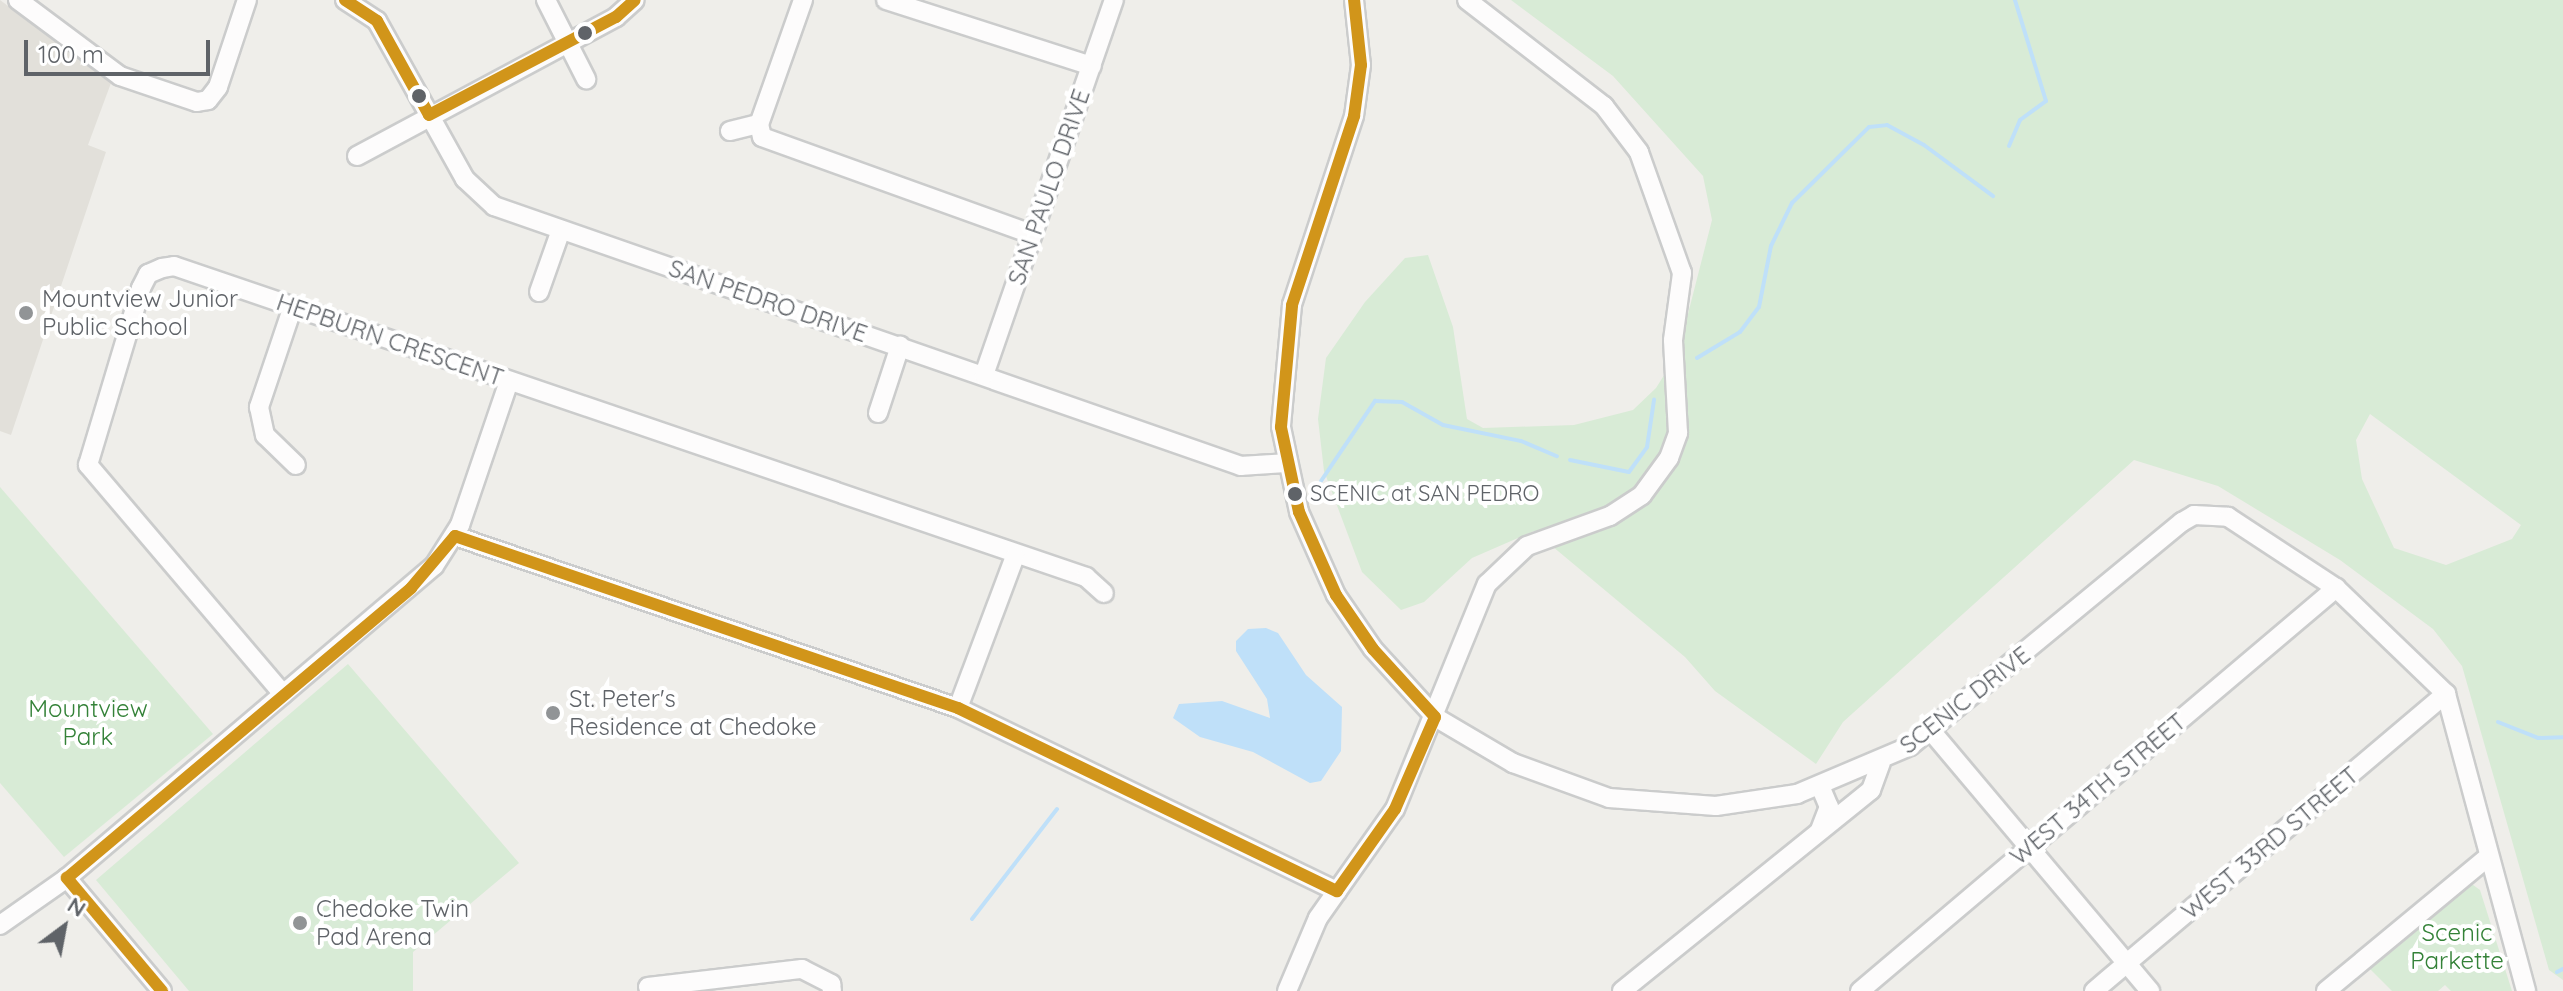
<!DOCTYPE html>
<html>
<head>
<meta charset="utf-8">
<style>
	body { margin:0 }
	#map { position:relative; width:2563px; height:991px; overflow:hidden; background:#efeeea; font-family:Quicksand,sans-serif }
	div>[style] { position:absolute }
	.education>* { inset:0; background:#e2e0da }
	.green>* { inset:0; background:#d8ebd6 }
	.water>* { inset:0; background:#bfe0f9 }
	.stream>* { height:4px; margin:-2px; padding:0 2px; transform-origin:2px; border-radius:2px; background:#bfe0f9 }
	.roads { filter:drop-shadow(2px 0 #cbcccc) drop-shadow(-2px 0 #cbcccc) drop-shadow(0 2px #cbcccc) drop-shadow(0 -2px #cbcccc) }
	.minor>* { height:18px; margin:-9px; padding:0 9px; transform-origin:9px; border-radius:9px; background:#fdfcfc }
	.bus-1>* { height:12px; margin:-6px; padding:0 6px; transform-origin:6px; border-radius:6px; background:#d1951a }
	.dots>* { width:22px; height:22px; translate:-50% -50%; box-sizing:border-box; border:4px solid #fff; border-radius:50% }
	span { translate:-50% -50%; white-space:nowrap; text-align:center; line-height:1.15; -webkit-text-stroke:8px #fff; paint-order:stroke }
	.bus-label { font-size:22px; color:#5f6368 }
	.left { translate:0 -50%; text-align:left }
	.street-label { font-size:24px; color:#5f6368 }
	.poi-label { font-size:24px; color:#5f6368 }
	.park-label { font-size:24px; color:#348238 }
	.north { position:absolute; left:24px; top:887px; width:80px; height:80px; -webkit-text-stroke:6px #fff; paint-order:stroke; rotate:32deg; font-size:22px; font-weight:700; line-height:32px; text-align:center; color:#5f6368 }
	.north::after { content:''; display:block; margin:auto; width:28px; height:36px; background:#5f6368; clip-path:polygon(50% 0,100% 100%,50% 72%,0 100%) }
	.scale { position:absolute; left:24px; top:40px; width:186px; height:36px; box-sizing:border-box; border:4px solid #5f6368; border-top:0; padding-left:10px; font-size:24px; line-height:28px; white-space:nowrap; color:#5f6368; -webkit-text-stroke:6px #fff; paint-order:stroke }
</style>
</head>
<body>
<div id="map">
	<div class="education">
		<div style="clip-path:polygon(0 0,111px 83px,88px 145px,106px 152px,11px 435px,0 431px)"></div>
	</div>
	<div class="green">
		<div style="clip-path:polygon(evenodd,1511px 0,2563px 0,2563px 980px,2549px 970px,2462px 666px,2433px 629px,2340px 560px,2218px 486px,2134px 460px,1843px 722px,1816px 764px,1715px 691px,1685px 657px,1534px 531px,1472px 558px,1424px 602px,1401px 610px,1362px 572px,1324px 471px,1318px 419px,1326px 358px,1365px 302px,1405px 258px,1428px 255px,1453px 327px,1467px 419px,1483px 428px,1574px 425px,1633px 410px,1656px 388px,1678px 353px,1712px 220px,1703px 176px,1613px 76px,1511px 0,2370px 414px,2521px 525px,2512px 539px,2446px 565px,2394px 548px,2362px 479px,2356px 440px,2370px 414px)"></div>
		<div style="clip-path:polygon(0 487px,213px 734px,64px 857px,0 783px)"></div>
		<div style="clip-path:polygon(348px 664px,519px 863px,413px 952px,413px 991px,189px 991px,96px 880px)"></div>
		<div style="clip-path:polygon(2469px 882px,2480px 890px,2512px 991px,2451px 991px,2445px 985px,2438px 991px,2392px 991px,2368px 967px)"></div>
	</div>
	<div class="water">
		<div style="clip-path:polygon(1266px 628px,1278px 633px,1306px 675px,1342px 707px,1341px 751px,1321px 781px,1310px 783px,1253px 752px,1200px 737px,1173px 718px,1179px 704px,1222px 701px,1270px 718px,1267px 699px,1236px 651px,1236px 641px,1248px 629px)"></div>
	</div>
	<div class="stream">
		<div style="left:2009px;top:146px;width:28px;rotate:-67deg"></div>
		<div style="left:2020px;top:120px;width:32px;rotate:-36deg"></div>
		<div style="left:2046px;top:101px;width:106px;rotate:-107.1deg"></div>
		<div style="left:1697px;top:358px;width:50px;rotate:-31.2deg"></div>
		<div style="left:1740px;top:332px;width:31px;rotate:-53deg"></div>
		<div style="left:1759px;top:307px;width:62px;rotate:-78.9deg"></div>
		<div style="left:1771px;top:246px;width:48px;rotate:-64deg"></div>
		<div style="left:1792px;top:203px;width:108px;rotate:-44.6deg"></div>
		<div style="left:1869px;top:127px;width:18px;rotate:-6deg"></div>
		<div style="left:1887px;top:125px;width:42px;rotate:28.4deg"></div>
		<div style="left:1924px;top:145px;width:86px;rotate:36.5deg"></div>
		<div style="left:1570px;top:460px;width:60px;rotate:11.5deg"></div>
		<div style="left:1629px;top:472px;width:31px;rotate:-54deg"></div>
		<div style="left:1647px;top:447px;width:48px;rotate:-81.5deg"></div>
		<div style="left:1321px;top:481px;width:97px;rotate:-56deg"></div>
		<div style="left:1375px;top:401px;width:27px;rotate:2deg"></div>
		<div style="left:1402px;top:402px;width:47px;rotate:29.3deg"></div>
		<div style="left:1443px;top:425px;width:80px;rotate:11.6deg"></div>
		<div style="left:1521px;top:441px;width:39px;rotate:23deg"></div>
		<div style="left:2498px;top:722px;width:43px;rotate:21.8deg"></div>
		<div style="left:2538px;top:738px;width:25px;rotate:-2deg"></div>
		<div style="left:972px;top:919px;width:139px;rotate:-52.3deg"></div>
		<div style="left:2557px;top:972px;width:7px;rotate:-27deg"></div>
	</div>
	<div class="roads">
		<div class="minor">
			<div style="left:18px;top:0;width:127px;rotate:36.7deg"></div>
			<div style="left:120px;top:76px;width:81px;rotate:18.7deg"></div>
			<div style="left:197px;top:102px;width:11px;rotate:-10deg"></div>
			<div style="left:208px;top:100px;width:16px;rotate:-52deg"></div>
			<div style="left:218px;top:87px;width:92px;rotate:-71.6deg"></div>
			<div style="left:345px;top:0;width:38px;rotate:33deg"></div>
			<div style="left:377px;top:21px;width:181px;rotate:60.9deg"></div>
			<div style="left:465px;top:179px;width:40px;rotate:43deg"></div>
			<div style="left:494px;top:206px;width:791px;rotate:19.19deg"></div>
			<div style="left:1241px;top:466px;width:47px;rotate:-3.7deg"></div>
			<div style="left:546px;top:0;width:89px;rotate:63.1deg"></div>
			<div style="left:803px;top:0;width:132px;rotate:109.5deg"></div>
			<div style="left:759px;top:124px;width:13px;rotate:77deg"></div>
			<div style="left:762px;top:137px;width:287px;rotate:19.8deg"></div>
			<div style="left:886px;top:0;width:216px;rotate:17.8deg"></div>
			<div style="left:1354px;top:0;width:65px;rotate:83.9deg"></div>
			<div style="left:1361px;top:65px;width:51px;rotate:97.8deg"></div>
			<div style="left:1354px;top:116px;width:199px;rotate:108.2deg"></div>
			<div style="left:1292px;top:305px;width:122px;rotate:95.2deg"></div>
			<div style="left:1281px;top:427px;width:87px;rotate:78deg"></div>
			<div style="left:1299px;top:512px;width:91px;rotate:66deg"></div>
			<div style="left:1336px;top:595px;width:65px;rotate:55.6deg"></div>
			<div style="left:1373px;top:649px;width:92px;rotate:47.6deg"></div>
			<div style="left:1435px;top:717px;width:91px;rotate:30.5deg"></div>
			<div style="left:1513px;top:763px;width:102px;rotate:20deg"></div>
			<div style="left:1609px;top:798px;width:107px;rotate:4.3deg"></div>
			<div style="left:1716px;top:806px;width:82px;rotate:-8.4deg"></div>
			<div style="left:1797px;top:794px;width:123px;rotate:-23deg"></div>
			<div style="left:1910px;top:746px;width:352px;rotate:-39.5deg"></div>
			<div style="left:2182px;top:522px;width:14px;rotate:-30deg"></div>
			<div style="left:2194px;top:515px;width:34px;rotate:3deg"></div>
			<div style="left:2228px;top:517px;width:129px;rotate:33.3deg"></div>
			<div style="left:2336px;top:588px;width:153px;rotate:43.9deg"></div>
			<div style="left:2446px;top:694px;width:308px;rotate:74.9deg"></div>
			<div style="left:730px;top:131px;width:30px;rotate:-14deg"></div>
			<div style="left:357px;top:156px;width:294px;rotate:-28.2deg"></div>
			<div style="left:616px;top:17px;width:25px;rotate:-42deg"></div>
			<div style="left:539px;top:292px;width:66px;rotate:-70.5deg"></div>
			<div style="left:293px;top:306px;width:107px;rotate:108.6deg"></div>
			<div style="left:259px;top:407px;width:29px;rotate:78deg"></div>
			<div style="left:265px;top:435px;width:43px;rotate:44.1deg"></div>
			<div style="left:984px;top:375px;width:397px;rotate:-70.9deg"></div>
			<div style="left:878px;top:413px;width:71px;rotate:-71.8deg"></div>
			<div style="left:455px;top:536px;width:532px;rotate:18.88deg"></div>
			<div style="left:958px;top:708px;width:421px;rotate:25.8deg"></div>
			<div style="left:283px;top:694px;width:301px;rotate:-130.4deg"></div>
			<div style="left:88px;top:465px;width:185px;rotate:-73.3deg"></div>
			<div style="left:141px;top:288px;width:16px;rotate:-63deg"></div>
			<div style="left:148px;top:274px;width:15px;rotate:-23deg"></div>
			<div style="left:162px;top:268px;width:12px;rotate:-9deg"></div>
			<div style="left:174px;top:266px;width:964px;rotate:18.83deg"></div>
			<div style="left:1086px;top:577px;width:24px;rotate:42deg"></div>
			<div style="left:958px;top:708px;width:162px;rotate:-69.4deg"></div>
			<div style="left:1932px;top:732px;width:339px;rotate:49.9deg"></div>
			<div style="left:1820px;top:830px;width:25px;rotate:-69deg"></div>
			<div style="left:1829px;top:807px;width:21px;rotate:-113deg"></div>
			<div style="left:0;top:925px;width:82px;rotate:-35deg"></div>
			<div style="left:648px;top:987px;width:155px;rotate:-6.7deg"></div>
			<div style="left:802px;top:969px;width:33px;rotate:27deg"></div>
			<div style="left:831px;top:984px;width:7px;rotate:82deg"></div>
			<div style="left:162px;top:991px;width:148px;rotate:-130.1deg"></div>
			<div style="left:67px;top:878px;width:482px;rotate:-40.4deg"></div>
			<div style="left:434px;top:566px;width:49px;rotate:-57.6deg"></div>
			<div style="left:460px;top:525px;width:152px;rotate:-71.2deg"></div>
			<div style="left:1287px;top:991px;width:79px;rotate:-67deg"></div>
			<div style="left:1318px;top:918px;width:133px;rotate:-54.8deg"></div>
			<div style="left:1395px;top:809px;width:243px;rotate:-67.8deg"></div>
			<div style="left:1487px;top:584px;width:55px;rotate:-43.5deg"></div>
			<div style="left:1527px;top:546px;width:88px;rotate:-19.9deg"></div>
			<div style="left:1610px;top:516px;width:38px;rotate:-33deg"></div>
			<div style="left:1642px;top:495px;width:46px;rotate:-53.9deg"></div>
			<div style="left:1669px;top:458px;width:27px;rotate:-70deg"></div>
			<div style="left:1678px;top:433px;width:93px;rotate:-93.1deg"></div>
			<div style="left:1673px;top:340px;width:68px;rotate:-82.3deg"></div>
			<div style="left:1682px;top:273px;width:128px;rotate:-109.6deg"></div>
			<div style="left:1639px;top:152px;width:58px;rotate:-127.3deg"></div>
			<div style="left:1604px;top:106px;width:173px;rotate:-142.3deg"></div>
			<div style="left:1622px;top:991px;width:320px;rotate:-38.9deg"></div>
			<div style="left:1871px;top:790px;width:29px;rotate:-70deg"></div>
			<div style="left:1860px;top:991px;width:624px;rotate:-40.25deg"></div>
			<div style="left:2094px;top:991px;width:461px;rotate:-40.2deg"></div>
			<div style="left:2326px;top:991px;width:209px;rotate:-39.6deg"></div>
		</div>
	</div>
	<div class="bus-1">
		<div style="left:345px;top:0;width:38px;rotate:33deg"></div>
		<div style="left:377px;top:21px;width:107px;rotate:61deg"></div>
		<div style="left:429px;top:115px;width:211px;rotate:-27.7deg"></div>
		<div style="left:616px;top:17px;width:25px;rotate:-42deg"></div>
		<div style="left:162px;top:991px;width:148px;rotate:-130.1deg"></div>
		<div style="left:67px;top:878px;width:450px;rotate:-40.1deg"></div>
		<div style="left:411px;top:588px;width:68px;rotate:-49.8deg"></div>
		<div style="left:455px;top:536px;width:532px;rotate:18.88deg"></div>
		<div style="left:958px;top:708px;width:421px;rotate:25.8deg"></div>
		<div style="left:1337px;top:891px;width:100px;rotate:-54.7deg"></div>
		<div style="left:1395px;top:809px;width:100px;rotate:-66.5deg"></div>
		<div style="left:1435px;top:717px;width:92px;rotate:-132.4deg"></div>
		<div style="left:1373px;top:649px;width:65px;rotate:-124.4deg"></div>
		<div style="left:1336px;top:595px;width:91px;rotate:-114deg"></div>
		<div style="left:1299px;top:512px;width:87px;rotate:-102deg"></div>
		<div style="left:1281px;top:427px;width:122px;rotate:-84.8deg"></div>
		<div style="left:1292px;top:305px;width:199px;rotate:-71.8deg"></div>
		<div style="left:1354px;top:116px;width:51px;rotate:-82.2deg"></div>
		<div style="left:1361px;top:65px;width:65px;rotate:-96.1deg"></div>
	</div>
	<div class="dots">
		<div style="left:585px;top:33px;background:#5f6368"></div>
		<div style="left:419px;top:96px;background:#5f6368"></div>
		<div style="left:26px;top:313px;background:#919496"></div>
		<div style="left:1295px;top:494px;background:#5f6368"></div>
		<div style="left:553px;top:713px;background:#919496"></div>
		<div style="left:300px;top:923px;background:#919496"></div>
	</div>
	<div class="bus-label">
		<span class="left" style="left:1310px;top:494px">SCENIC at SAN PEDRO</span>
	</div>
	<div class="street-label">
		<span style="left:1049px;top:187px;rotate:-71deg">SAN PAULO DRIVE</span>
		<span style="left:768px;top:301px;rotate:19deg">SAN PEDRO DRIVE</span>
		<span style="left:390px;top:340px;rotate:19deg">HEPBURN CRESCENT</span>
		<span style="left:1965px;top:700px;rotate:-38deg">SCENIC DRIVE</span>
		<span style="left:2098px;top:789px;rotate:-40deg">WEST 34TH STREET</span>
		<span style="left:2270px;top:843px;rotate:-40deg">WEST 33RD STREET</span>
	</div>
	<div class="poi-label">
		<span class="left" style="left:42px;top:313px">Mountview Junior<br>Public School</span>
		<span class="left" style="left:569px;top:713px">St. Peter's<br>Residence at Chedoke</span>
		<span class="left" style="left:316px;top:923px">Chedoke Twin<br>Pad Arena</span>
	</div>
	<div class="park-label">
		<span style="left:88px;top:723px">Mountview<br>Park</span>
		<span style="left:2457px;top:947px">Scenic<br>Parkette</span>
	</div>
	<div class="north">N</div>
	<div class="scale">100 m</div>
</div>
</body>
</html>
